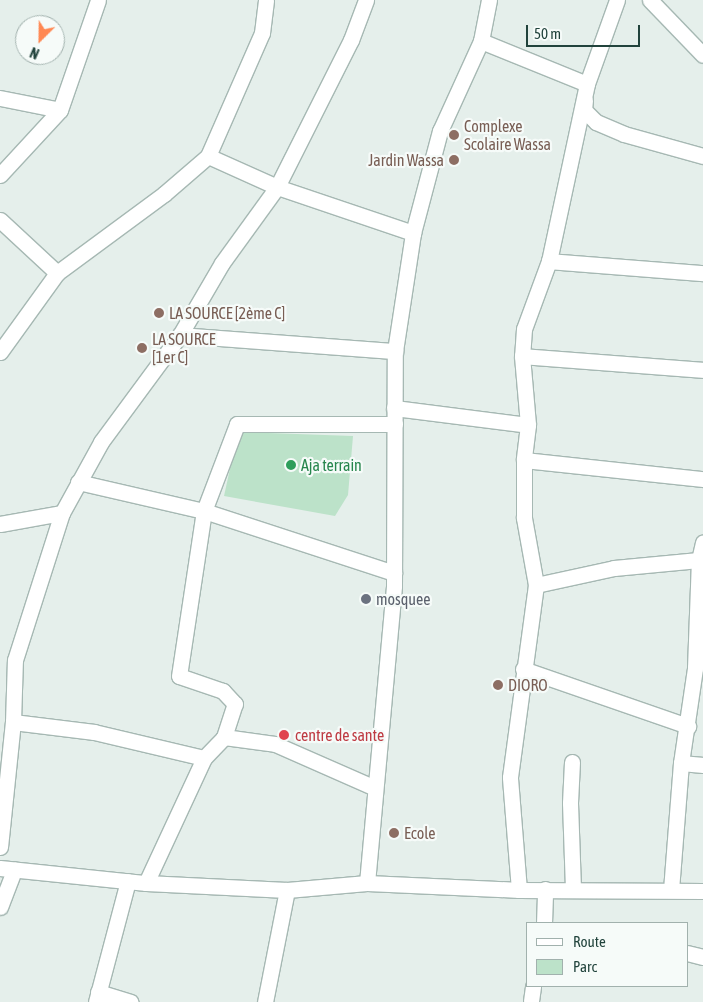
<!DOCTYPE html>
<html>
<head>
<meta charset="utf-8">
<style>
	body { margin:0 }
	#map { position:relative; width:703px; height:1002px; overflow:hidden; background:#e5efeb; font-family:"Asap Condensed",sans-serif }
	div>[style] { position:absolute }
	.green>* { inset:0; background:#bce2c9 }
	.roads { filter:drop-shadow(1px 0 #a6b8b3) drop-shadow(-1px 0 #a6b8b3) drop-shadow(0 1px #a6b8b3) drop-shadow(0 -1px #a6b8b3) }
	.minor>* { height:15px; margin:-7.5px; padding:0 7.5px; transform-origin:7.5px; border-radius:7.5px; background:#fff }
	.dots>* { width:14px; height:14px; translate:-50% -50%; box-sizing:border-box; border:2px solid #f6fbf9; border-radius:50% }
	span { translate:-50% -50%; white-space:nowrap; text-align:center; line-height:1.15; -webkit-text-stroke:4.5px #f6fbf9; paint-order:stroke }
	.education-label { font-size:16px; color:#785e54 }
	.left { translate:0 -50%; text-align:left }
	.right { translate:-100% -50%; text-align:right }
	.leisure-label { font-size:16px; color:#27864d }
	.worship-label { font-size:16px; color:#5b616d }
	.health-label { font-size:16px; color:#be3a42 }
	.legend { position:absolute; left:526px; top:922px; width:162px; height:65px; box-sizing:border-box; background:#f6fbf9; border:1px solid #a1b1ad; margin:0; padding:6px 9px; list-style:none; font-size:15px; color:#21433c }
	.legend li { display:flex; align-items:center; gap:10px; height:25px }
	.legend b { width:25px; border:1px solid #a1b1ad }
	.north { position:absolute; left:15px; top:15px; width:50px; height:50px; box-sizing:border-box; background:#f6fbf9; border:1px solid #a1b1ad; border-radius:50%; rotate:203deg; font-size:14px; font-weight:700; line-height:20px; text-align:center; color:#21433c }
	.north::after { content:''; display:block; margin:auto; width:18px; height:22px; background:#ff8853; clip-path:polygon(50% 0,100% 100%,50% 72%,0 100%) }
	.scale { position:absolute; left:526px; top:25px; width:114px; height:22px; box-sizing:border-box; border:2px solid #21433c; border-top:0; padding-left:6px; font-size:15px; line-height:18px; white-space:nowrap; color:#21433c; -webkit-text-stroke:4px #f6fbf9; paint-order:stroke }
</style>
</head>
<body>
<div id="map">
	<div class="green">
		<div style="clip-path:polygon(238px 432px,353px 436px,348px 495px,335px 516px,224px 496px)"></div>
	</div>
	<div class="roads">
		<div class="minor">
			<div style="left:617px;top:0;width:89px;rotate:109.7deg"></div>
			<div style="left:587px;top:84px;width:181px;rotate:102.1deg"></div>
			<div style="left:549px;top:261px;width:72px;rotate:110.2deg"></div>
			<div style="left:524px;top:329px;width:27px;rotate:94deg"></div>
			<div style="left:522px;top:356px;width:69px;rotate:85deg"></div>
			<div style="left:528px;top:425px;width:35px;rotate:97deg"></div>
			<div style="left:524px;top:460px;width:180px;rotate:6.1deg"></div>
			<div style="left:650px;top:0;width:76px;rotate:46.1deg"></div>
			<div style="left:481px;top:41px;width:114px;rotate:22.1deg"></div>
			<div style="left:0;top:98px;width:61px;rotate:11.3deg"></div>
			<div style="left:585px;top:100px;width:10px;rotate:96deg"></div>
			<div style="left:584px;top:110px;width:17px;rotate:45deg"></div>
			<div style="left:596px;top:122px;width:30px;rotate:23deg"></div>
			<div style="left:624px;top:134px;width:82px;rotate:15.6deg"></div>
			<div style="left:208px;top:156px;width:76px;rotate:24.2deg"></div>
			<div style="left:277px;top:187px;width:144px;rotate:18.7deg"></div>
			<div style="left:0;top:175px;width:88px;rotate:-47.3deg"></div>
			<div style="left:60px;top:110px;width:116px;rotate:-70.9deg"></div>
			<div style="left:0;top:220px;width:78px;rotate:42.9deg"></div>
			<div style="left:549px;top:261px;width:154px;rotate:4.5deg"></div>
			<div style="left:180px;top:335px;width:216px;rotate:4.3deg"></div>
			<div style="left:0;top:352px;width:97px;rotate:-54.2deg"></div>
			<div style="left:57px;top:273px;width:133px;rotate:-36.4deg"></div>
			<div style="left:164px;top:194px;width:58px;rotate:-40.8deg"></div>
			<div style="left:208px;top:156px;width:134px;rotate:-66.3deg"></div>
			<div style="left:262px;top:33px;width:33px;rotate:-83deg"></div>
			<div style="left:522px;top:356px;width:182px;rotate:4.4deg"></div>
			<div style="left:394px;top:408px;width:135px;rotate:7.2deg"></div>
			<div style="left:524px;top:460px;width:58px;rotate:90deg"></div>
			<div style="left:524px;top:518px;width:68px;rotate:79.8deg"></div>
			<div style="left:78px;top:482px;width:129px;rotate:13deg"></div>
			<div style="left:204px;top:511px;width:200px;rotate:18.1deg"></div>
			<div style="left:0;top:524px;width:63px;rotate:-10.1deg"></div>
			<div style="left:523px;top:669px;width:175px;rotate:19.1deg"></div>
			<div style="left:13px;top:722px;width:82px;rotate:7deg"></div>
			<div style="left:94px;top:732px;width:113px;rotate:13.3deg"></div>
			<div style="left:224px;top:737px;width:51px;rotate:7.8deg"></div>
			<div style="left:275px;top:744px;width:109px;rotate:23.7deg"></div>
			<div style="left:572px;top:762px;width:41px;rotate:92.8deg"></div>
			<div style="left:570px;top:803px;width:86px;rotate:88deg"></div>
			<div style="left:681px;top:763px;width:22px;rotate:5deg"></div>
			<div style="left:0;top:847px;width:126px;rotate:-84.1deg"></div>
			<div style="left:13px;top:722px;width:62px;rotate:-88.2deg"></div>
			<div style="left:15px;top:660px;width:154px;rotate:-72.3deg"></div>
			<div style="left:62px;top:513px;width:81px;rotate:-61.2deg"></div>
			<div style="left:101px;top:442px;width:133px;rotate:-53.6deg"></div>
			<div style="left:180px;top:335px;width:83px;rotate:-59.7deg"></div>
			<div style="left:222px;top:263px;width:94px;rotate:-54.1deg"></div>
			<div style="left:277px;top:187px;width:165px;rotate:-63.3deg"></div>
			<div style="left:351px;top:40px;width:43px;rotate:-69.4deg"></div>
			<div style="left:0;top:868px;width:147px;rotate:5.9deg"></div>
			<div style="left:146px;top:883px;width:141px;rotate:2.8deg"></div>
			<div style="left:287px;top:890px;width:80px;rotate:-5deg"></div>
			<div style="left:367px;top:883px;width:152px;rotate:2.6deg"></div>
			<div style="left:519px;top:890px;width:184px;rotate:0.3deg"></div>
			<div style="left:146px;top:883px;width:138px;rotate:-65.1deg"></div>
			<div style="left:204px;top:758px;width:29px;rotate:-46deg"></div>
			<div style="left:224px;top:737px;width:35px;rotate:-72deg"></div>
			<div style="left:235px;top:704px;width:18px;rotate:-133deg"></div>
			<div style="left:223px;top:691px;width:46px;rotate:-161.2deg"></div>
			<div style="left:179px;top:676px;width:167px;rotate:-81.4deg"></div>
			<div style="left:204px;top:511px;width:93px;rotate:-69.2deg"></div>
			<div style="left:237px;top:424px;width:158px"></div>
			<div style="left:367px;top:883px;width:298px;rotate:-84.8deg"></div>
			<div style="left:394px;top:586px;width:235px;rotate:-89.8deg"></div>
			<div style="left:395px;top:351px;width:119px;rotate:-81.3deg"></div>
			<div style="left:413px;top:233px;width:106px;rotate:-75.2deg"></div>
			<div style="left:440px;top:131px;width:99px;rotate:-65.5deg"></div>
			<div style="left:481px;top:41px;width:42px;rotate:-79deg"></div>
			<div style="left:519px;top:890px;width:113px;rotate:-94.6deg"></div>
			<div style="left:510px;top:777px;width:194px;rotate:-82.3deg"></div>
			<div style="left:536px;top:585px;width:80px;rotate:-12.3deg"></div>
			<div style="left:614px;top:568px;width:85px;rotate:-5.4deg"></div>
			<div style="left:671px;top:890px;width:127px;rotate:-85.5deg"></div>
			<div style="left:681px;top:763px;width:96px;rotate:-81.6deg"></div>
			<div style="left:695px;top:668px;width:108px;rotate:-87.9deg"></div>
			<div style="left:699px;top:560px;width:18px;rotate:-77deg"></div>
			<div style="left:0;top:907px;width:40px;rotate:-69deg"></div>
			<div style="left:544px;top:923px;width:34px;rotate:-88deg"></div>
			<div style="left:687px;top:953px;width:16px;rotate:14deg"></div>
			<div style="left:98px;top:992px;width:34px;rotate:17deg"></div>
			<div style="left:531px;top:1001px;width:15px;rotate:-82deg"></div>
			<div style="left:96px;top:1002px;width:125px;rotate:-75.2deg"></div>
			<div style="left:265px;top:1002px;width:114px;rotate:-78.9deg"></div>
		</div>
	</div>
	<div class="dots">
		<div style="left:454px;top:135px;background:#8d6e63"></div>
		<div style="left:454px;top:160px;background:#8d6e63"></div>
		<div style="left:159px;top:313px;background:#8d6e63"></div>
		<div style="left:142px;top:348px;background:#8d6e63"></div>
		<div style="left:291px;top:465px;background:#2e9e5b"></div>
		<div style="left:366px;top:599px;background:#6b7280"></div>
		<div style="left:498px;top:685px;background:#8d6e63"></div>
		<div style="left:284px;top:735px;background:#e0444e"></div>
		<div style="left:394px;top:833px;background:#8d6e63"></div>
	</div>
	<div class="education-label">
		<span class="left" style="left:464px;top:135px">Complexe<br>Scolaire Wassa</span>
		<span class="right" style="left:444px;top:160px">Jardin Wassa</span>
		<span class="left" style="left:169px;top:313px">LA SOURCE [2ème C]</span>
		<span class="left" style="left:152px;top:348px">LA SOURCE<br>[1er C]</span>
		<span class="left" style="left:508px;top:685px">DIORO</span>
		<span class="left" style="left:404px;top:833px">Ecole</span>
	</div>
	<div class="leisure-label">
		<span class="left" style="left:301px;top:465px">Aja terrain</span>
	</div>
	<div class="worship-label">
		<span class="left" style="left:376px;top:599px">mosquee</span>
	</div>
	<div class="health-label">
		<span class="left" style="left:295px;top:735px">centre de sante</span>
	</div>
	<ul class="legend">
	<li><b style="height:6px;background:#fff"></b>Route</li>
	<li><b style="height:14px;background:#bce2c9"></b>Parc</li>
	</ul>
	<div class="north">N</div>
	<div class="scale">50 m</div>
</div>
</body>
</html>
